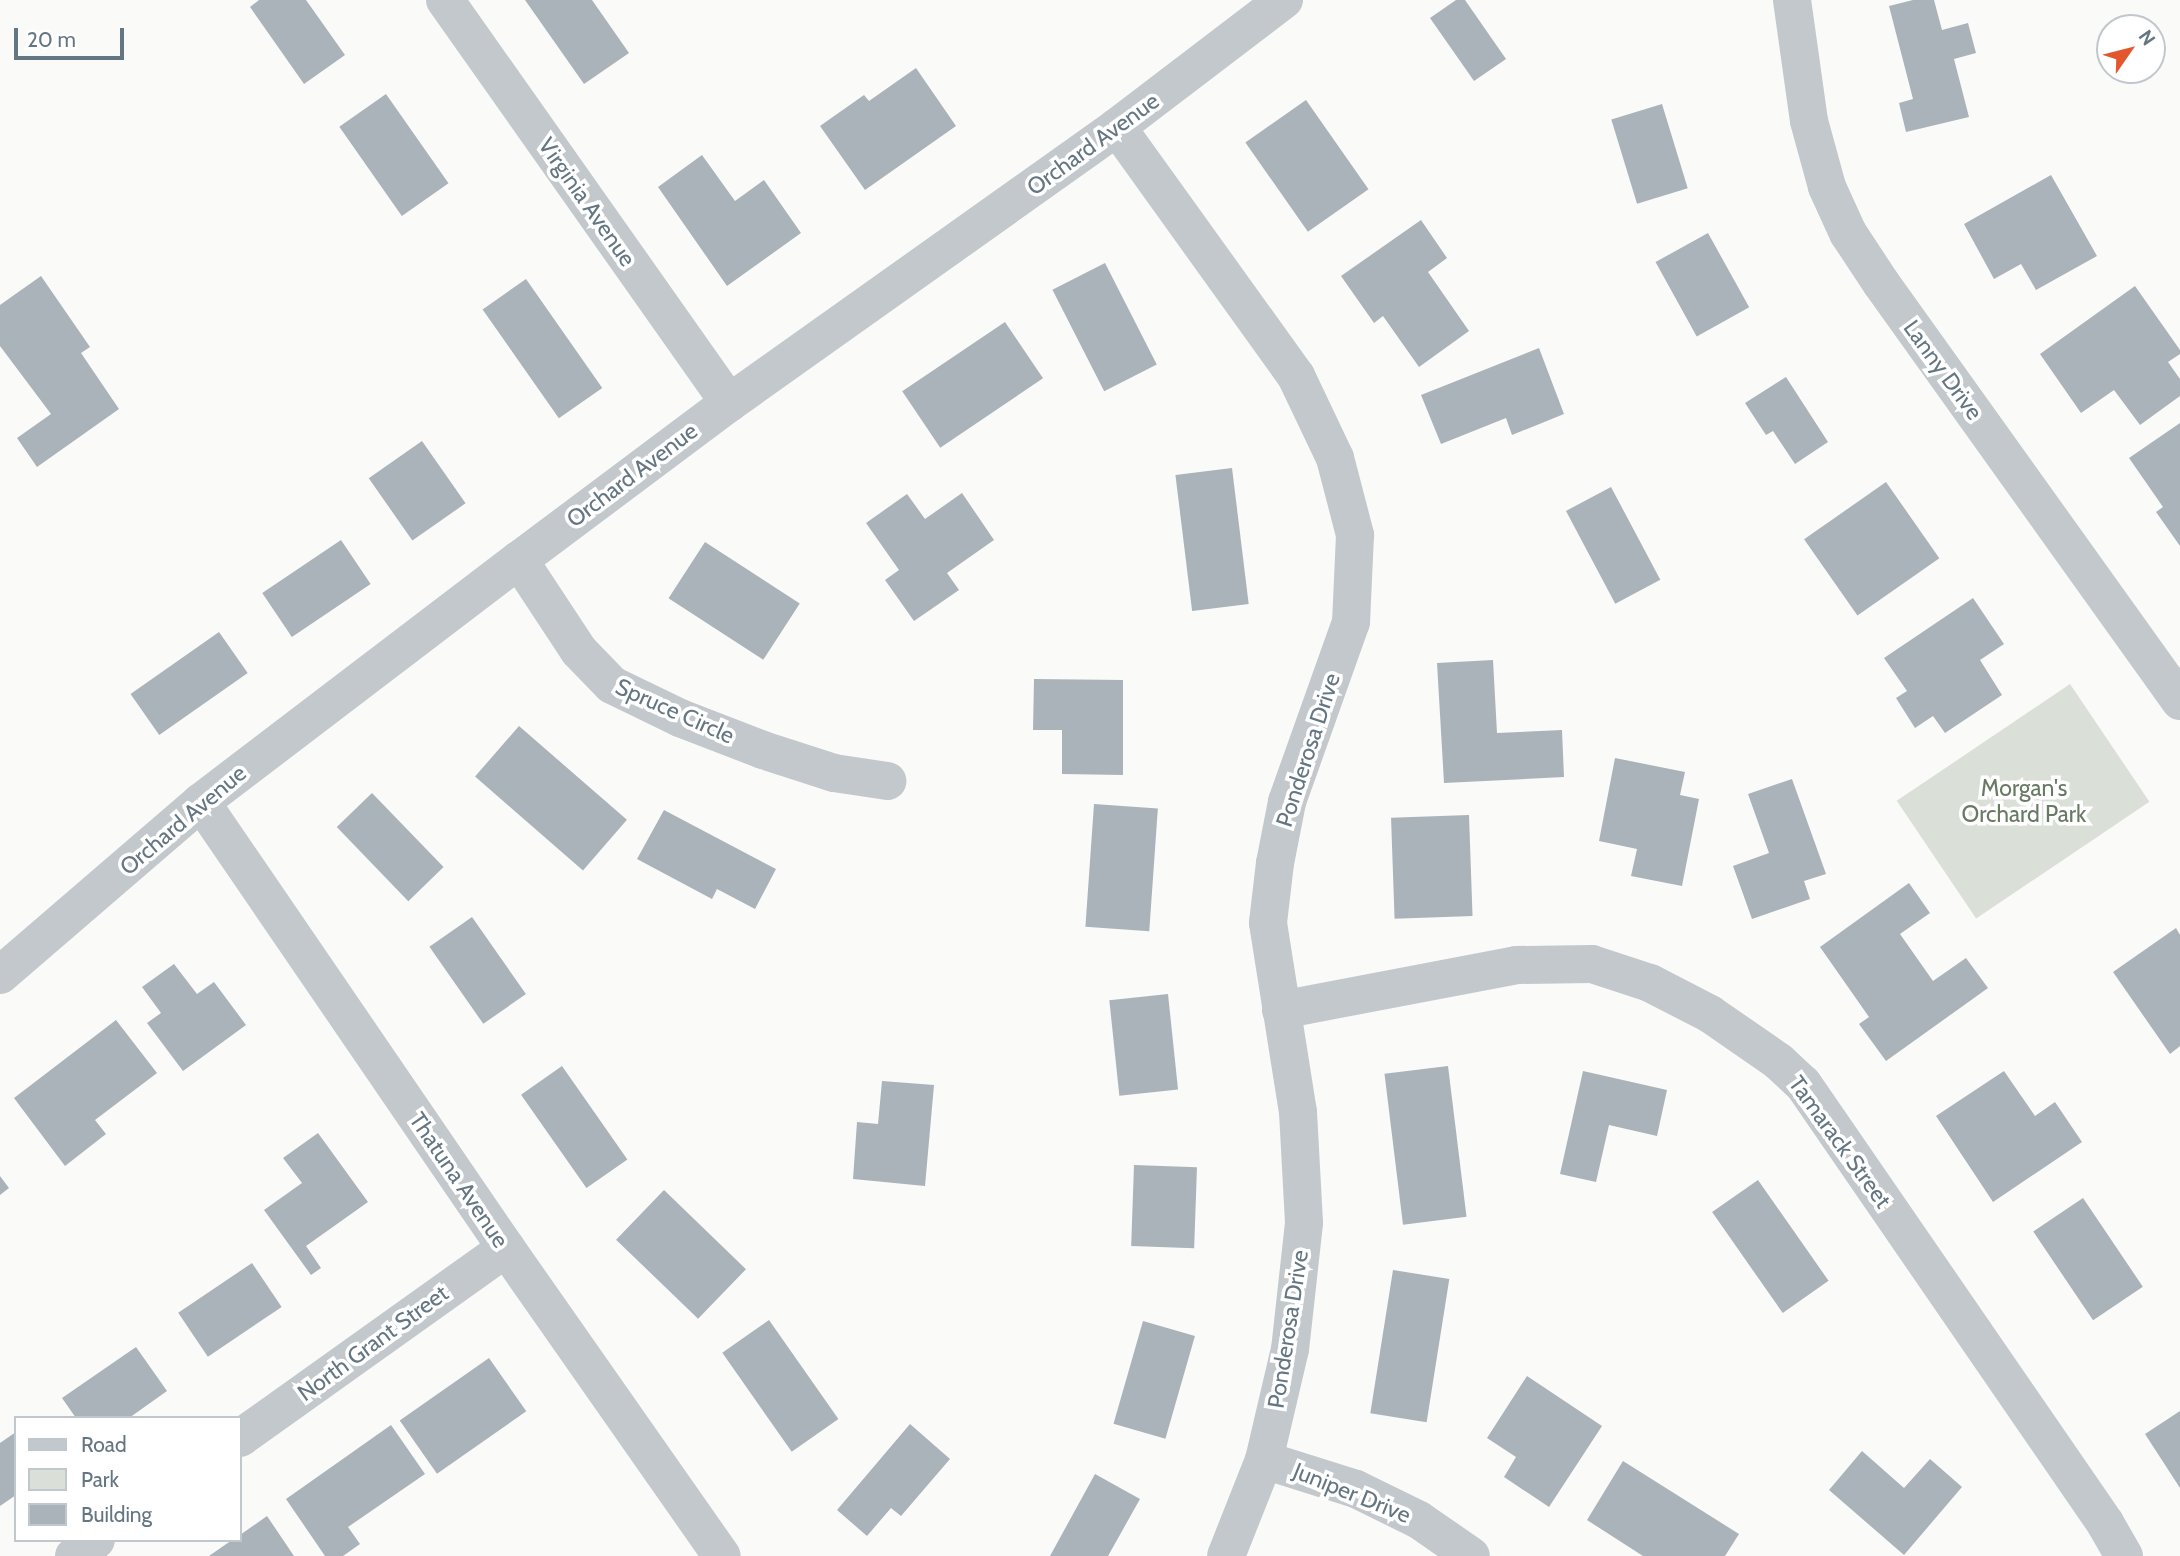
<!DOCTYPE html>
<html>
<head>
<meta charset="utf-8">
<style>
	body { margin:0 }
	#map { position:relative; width:2180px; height:1556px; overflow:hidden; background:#fafaf8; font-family:Cabin,sans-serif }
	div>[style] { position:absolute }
	.green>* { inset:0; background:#dadfd7; transform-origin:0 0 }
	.building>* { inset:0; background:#aab3b9; transform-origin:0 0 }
	.minor>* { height:38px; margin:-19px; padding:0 19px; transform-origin:19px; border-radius:19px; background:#c3c8cc }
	span { translate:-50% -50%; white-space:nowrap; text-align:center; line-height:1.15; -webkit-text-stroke:7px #fff; paint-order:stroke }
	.street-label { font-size:23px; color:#657683 }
	.park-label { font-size:23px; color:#687a64 }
	.legend { position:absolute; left:14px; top:1416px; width:228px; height:126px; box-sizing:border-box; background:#fff; border:2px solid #c1c8cd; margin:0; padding:9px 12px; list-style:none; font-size:21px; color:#657683 }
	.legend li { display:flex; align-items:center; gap:14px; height:35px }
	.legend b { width:35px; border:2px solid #c1c8cd }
	.north { position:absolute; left:2096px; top:14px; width:70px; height:70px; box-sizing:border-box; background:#fff; border:2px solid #c1c8cd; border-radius:50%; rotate:55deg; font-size:19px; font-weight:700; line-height:28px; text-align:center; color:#657683 }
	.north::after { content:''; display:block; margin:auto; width:24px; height:32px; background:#e4572e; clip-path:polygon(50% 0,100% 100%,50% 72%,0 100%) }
	.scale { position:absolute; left:14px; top:28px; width:110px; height:32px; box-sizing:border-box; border:4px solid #657683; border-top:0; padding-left:9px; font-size:21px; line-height:24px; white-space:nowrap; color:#657683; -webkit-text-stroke:5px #fff; paint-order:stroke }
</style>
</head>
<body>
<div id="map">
	<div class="green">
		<div style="left:2070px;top:684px;width:142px;height:209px;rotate:56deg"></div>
	</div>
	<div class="building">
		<div style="clip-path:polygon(259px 0,306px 0,345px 55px,304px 84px,250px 7px)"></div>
		<div style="clip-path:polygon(525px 0,592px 0,629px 53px,584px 84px)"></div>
		<div style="clip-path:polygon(1456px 0,1465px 0,1506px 59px,1474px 81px,1430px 18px)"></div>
		<div style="clip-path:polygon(1913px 0,1934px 0,1942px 30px,1968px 23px,1976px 53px,1954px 59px,1969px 117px,1906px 132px,1899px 103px,1913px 99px,1889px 6px)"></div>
		<div style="clip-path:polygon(916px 68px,956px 126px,865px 190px,820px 126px,864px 95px,869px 101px)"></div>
		<div style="left:386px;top:94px;width:109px;height:57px;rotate:55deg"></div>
		<div style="left:1306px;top:100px;width:109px;height:74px;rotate:55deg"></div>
		<div style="left:1662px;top:104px;width:88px;height:53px;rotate:73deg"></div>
		<div style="clip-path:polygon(702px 155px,735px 201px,764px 180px,801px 233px,727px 286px,658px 187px)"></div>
		<div style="clip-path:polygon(2051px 175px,2097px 256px,2036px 290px,2021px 264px,1994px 279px,1964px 224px)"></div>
		<div style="clip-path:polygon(1421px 220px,1447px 258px,1428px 272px,1469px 331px,1419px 367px,1383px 316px,1374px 323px,1341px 276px)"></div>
		<div style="left:1708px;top:233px;width:85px;height:60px;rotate:61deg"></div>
		<div style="left:1105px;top:263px;width:114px;height:59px;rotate:63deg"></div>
		<div style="clip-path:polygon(41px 276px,90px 347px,81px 353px,119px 409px,37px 467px,17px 438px,51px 414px,0 346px,0 305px)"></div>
		<div style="left:526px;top:279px;width:133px;height:53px;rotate:55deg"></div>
		<div style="clip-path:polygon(2135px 286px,2180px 350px,2180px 354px,2168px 362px,2180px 379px,2180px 396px,2140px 425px,2114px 390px,2081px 413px,2040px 354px)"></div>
		<div style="left:1005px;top:322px;width:68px;height:124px;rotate:56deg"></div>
		<div style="clip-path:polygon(1539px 348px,1564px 414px,1512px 435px,1506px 418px,1441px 444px,1421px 395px)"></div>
		<div style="clip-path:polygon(1786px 377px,1828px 442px,1795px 464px,1773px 431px,1766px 435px,1745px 403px)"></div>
		<div style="clip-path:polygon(2180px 423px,2180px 546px,2156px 512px,2163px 507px,2129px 458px)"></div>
		<div style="left:422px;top:441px;width:76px;height:65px;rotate:55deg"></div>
		<div style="left:1232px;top:468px;width:137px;height:57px;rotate:83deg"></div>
		<div style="left:1886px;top:482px;width:93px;height:100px;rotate:55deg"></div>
		<div style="left:1611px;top:487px;width:105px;height:51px;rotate:62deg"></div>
		<div style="clip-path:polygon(962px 493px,994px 540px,947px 573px,959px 590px,914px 621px,885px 580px,899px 570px,866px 523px,907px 494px,925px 519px)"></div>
		<div style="left:341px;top:540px;width:53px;height:95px;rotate:56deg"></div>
		<div style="left:705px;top:542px;width:113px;height:67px;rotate:33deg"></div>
		<div style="clip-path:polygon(1973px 598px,2004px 644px,1980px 660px,2002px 695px,1945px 733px,1933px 716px,1915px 728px,1896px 698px,1907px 691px,1884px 658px)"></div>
		<div style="left:219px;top:632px;width:50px;height:108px;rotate:55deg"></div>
		<div style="clip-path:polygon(1493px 660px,1497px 733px,1562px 730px,1564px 777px,1444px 783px,1437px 663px)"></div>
		<div style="clip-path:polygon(1034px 679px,1123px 680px,1123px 775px,1062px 774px,1062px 730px,1033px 730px)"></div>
		<div style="left:519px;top:726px;width:143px;height:67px;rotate:41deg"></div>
		<div style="clip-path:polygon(1615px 758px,1685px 772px,1680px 795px,1699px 799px,1682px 886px,1631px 876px,1637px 849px,1599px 841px)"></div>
		<div style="clip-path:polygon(1792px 779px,1826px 874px,1804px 881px,1810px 899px,1752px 919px,1733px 866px,1769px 853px,1748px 794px)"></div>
		<div style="left:372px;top:793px;width:103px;height:49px;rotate:46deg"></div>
		<div style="left:1094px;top:804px;width:64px;height:123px;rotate:4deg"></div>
		<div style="clip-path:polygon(664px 810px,776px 869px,755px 909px,717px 889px,712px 899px,637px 859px)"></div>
		<div style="left:1469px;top:815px;width:101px;height:78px;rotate:88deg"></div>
		<div style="clip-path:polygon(1909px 883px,1930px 913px,1900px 934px,1933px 981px,1966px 958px,1988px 988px,1886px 1061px,1859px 1024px,1869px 1017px,1820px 947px)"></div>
		<div style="left:472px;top:917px;width:94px;height:52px;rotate:55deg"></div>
		<div style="clip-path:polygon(2176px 928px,2180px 935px,2180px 1046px,2170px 1054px,2113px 972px)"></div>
		<div style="clip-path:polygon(174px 964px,197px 994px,214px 982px,246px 1025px,183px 1071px,147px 1023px,161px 1013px,142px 987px)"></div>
		<div style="left:1168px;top:994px;width:96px;height:59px;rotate:84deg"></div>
		<div style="clip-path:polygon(116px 1020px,157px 1073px,95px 1120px,106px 1134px,65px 1166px,14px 1098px)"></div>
		<div style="left:562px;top:1066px;width:114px;height:50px;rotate:55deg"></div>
		<div style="left:1448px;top:1066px;width:152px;height:64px;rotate:83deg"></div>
		<div style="clip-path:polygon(1583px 1071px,1667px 1090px,1657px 1136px,1609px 1125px,1596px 1182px,1560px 1174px)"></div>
		<div style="clip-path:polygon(2004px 1071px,2035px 1116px,2055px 1102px,2082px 1142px,1993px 1202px,1936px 1116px)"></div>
		<div style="clip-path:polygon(882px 1081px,934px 1085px,925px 1186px,853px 1179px,857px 1122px,878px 1124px)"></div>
		<div style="clip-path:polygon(318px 1133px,368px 1202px,306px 1246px,321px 1268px,311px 1275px,264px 1210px,302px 1183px,283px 1158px)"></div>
		<div style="left:1134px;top:1165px;width:63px;height:81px;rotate:2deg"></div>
		<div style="clip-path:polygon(0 1176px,9px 1188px,0 1195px)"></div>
		<div style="left:1758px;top:1180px;width:123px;height:56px;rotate:55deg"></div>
		<div style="left:664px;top:1190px;width:114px;height:69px;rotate:44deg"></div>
		<div style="left:2083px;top:1198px;width:107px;height:60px;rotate:56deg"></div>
		<div style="left:252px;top:1263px;width:53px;height:89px;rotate:56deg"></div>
		<div style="left:1393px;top:1270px;width:57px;height:145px;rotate:9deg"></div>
		<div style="left:769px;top:1320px;width:121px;height:57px;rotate:55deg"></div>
		<div style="left:1143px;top:1321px;width:54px;height:107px;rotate:16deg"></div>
		<div style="clip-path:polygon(136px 1347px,167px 1391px,129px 1418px,76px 1418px,62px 1398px)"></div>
		<div style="left:489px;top:1358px;width:65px;height:109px;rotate:55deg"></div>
		<div style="clip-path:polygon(1527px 1376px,1602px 1426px,1549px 1507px,1504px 1477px,1516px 1457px,1487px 1438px)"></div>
		<div style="clip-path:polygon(2180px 1411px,2180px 1488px,2145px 1434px)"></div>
		<div style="clip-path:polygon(910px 1424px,950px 1459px,901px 1516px,891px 1508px,867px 1536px,837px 1510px)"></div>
		<div style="clip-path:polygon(391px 1425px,425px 1474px,348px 1527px,360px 1544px,343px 1556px,325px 1556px,286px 1499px)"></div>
		<div style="clip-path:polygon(16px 1432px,16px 1495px,0 1506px,0 1443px)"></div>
		<div style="clip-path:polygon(1862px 1451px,1904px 1488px,1930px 1459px,1962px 1487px,1904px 1555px,1829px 1490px)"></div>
		<div style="clip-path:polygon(1623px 1461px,1739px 1534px,1725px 1556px,1643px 1556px,1587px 1520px)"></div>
		<div style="clip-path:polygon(1095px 1474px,1140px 1499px,1108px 1556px,1050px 1556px)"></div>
		<div style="clip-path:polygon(267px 1516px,294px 1556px,209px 1556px,232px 1540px,240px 1540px,240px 1535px)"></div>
	</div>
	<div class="minor">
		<div style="left:445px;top:0;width:493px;rotate:54.8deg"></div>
		<div style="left:1792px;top:0;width:122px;rotate:82deg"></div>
		<div style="left:1809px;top:121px;width:68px;rotate:74.7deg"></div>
		<div style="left:1827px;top:187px;width:51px;rotate:65.5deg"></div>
		<div style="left:1848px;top:233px;width:60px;rotate:56.6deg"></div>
		<div style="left:1881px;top:283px;width:514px;rotate:54.42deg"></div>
		<div style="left:1117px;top:127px;width:307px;rotate:54.3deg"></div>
		<div style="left:1296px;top:376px;width:91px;rotate:64.6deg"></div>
		<div style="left:1335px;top:458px;width:80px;rotate:75.4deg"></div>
		<div style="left:1355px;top:535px;width:87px;rotate:92.6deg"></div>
		<div style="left:1351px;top:622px;width:191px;rotate:109.6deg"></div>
		<div style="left:1287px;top:802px;width:62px;rotate:101.1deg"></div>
		<div style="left:1275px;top:863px;width:60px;rotate:96.7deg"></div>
		<div style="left:1268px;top:923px;width:191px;rotate:81deg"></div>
		<div style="left:1298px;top:1112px;width:111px;rotate:86.9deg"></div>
		<div style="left:1304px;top:1223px;width:127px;rotate:96.3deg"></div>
		<div style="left:1290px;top:1349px;width:114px;rotate:103.2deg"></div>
		<div style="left:1264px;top:1460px;width:103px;rotate:111.6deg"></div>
		<div style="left:519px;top:560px;width:109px;rotate:56.6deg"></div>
		<div style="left:579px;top:651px;width:47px;rotate:45.9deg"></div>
		<div style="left:612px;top:685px;width:76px;rotate:25.9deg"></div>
		<div style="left:680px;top:718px;width:89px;rotate:21.1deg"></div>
		<div style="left:763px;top:750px;width:75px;rotate:17.9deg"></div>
		<div style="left:834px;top:773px;width:54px;rotate:8.6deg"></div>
		<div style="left:201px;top:802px;width:540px;rotate:55.63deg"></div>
		<div style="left:506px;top:1248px;width:376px;rotate:55deg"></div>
		<div style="left:0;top:975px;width:265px;rotate:-40.7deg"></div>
		<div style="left:201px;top:802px;width:400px;rotate:-37.3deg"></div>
		<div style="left:519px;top:560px;width:262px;rotate:-36.8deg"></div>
		<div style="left:729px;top:403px;width:476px;rotate:-35.4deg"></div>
		<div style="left:1117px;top:127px;width:210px;rotate:-37.3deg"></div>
		<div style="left:1281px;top:1010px;width:239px;rotate:-10.8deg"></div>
		<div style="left:1516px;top:965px;width:76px;rotate:-0.8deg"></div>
		<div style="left:1592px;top:964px;width:61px;rotate:18.1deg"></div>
		<div style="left:1650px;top:983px;width:68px;rotate:27.3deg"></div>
		<div style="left:1710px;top:1014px;width:83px;rotate:34.7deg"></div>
		<div style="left:1778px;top:1061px;width:34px;rotate:43deg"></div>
		<div style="left:1803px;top:1084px;width:533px;rotate:55.47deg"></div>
		<div style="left:2105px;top:1523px;width:38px;rotate:60deg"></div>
		<div style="left:240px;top:1438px;width:327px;rotate:-35.5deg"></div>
		<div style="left:1264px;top:1460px;width:96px;rotate:17.5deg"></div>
		<div style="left:1356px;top:1489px;width:70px;rotate:26.2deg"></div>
		<div style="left:1419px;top:1520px;width:63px;rotate:34.7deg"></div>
		<div style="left:74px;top:1556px;width:27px;rotate:-36deg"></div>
	</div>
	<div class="street-label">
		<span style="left:1093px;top:144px;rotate:-36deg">Orchard Avenue</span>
		<span style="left:587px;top:202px;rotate:55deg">Virginia Avenue</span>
		<span style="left:1943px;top:370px;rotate:54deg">Lanny Drive</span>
		<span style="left:632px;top:475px;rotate:-37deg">Orchard Avenue</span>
		<span style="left:675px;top:711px;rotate:24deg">Spruce Circle</span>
		<span style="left:1308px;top:750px;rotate:-72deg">Ponderosa Drive</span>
		<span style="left:183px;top:820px;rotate:-40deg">Orchard Avenue</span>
		<span style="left:1840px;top:1142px;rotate:54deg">Tamarack Street</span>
		<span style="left:459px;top:1180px;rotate:56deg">Thatuna Avenue</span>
		<span style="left:1288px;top:1329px;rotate:-81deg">Ponderosa Drive</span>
		<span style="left:373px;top:1343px;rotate:-36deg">North Grant Street</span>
		<span style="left:1352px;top:1493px;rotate:22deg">Juniper Drive</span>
	</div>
	<div class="park-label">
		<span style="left:2024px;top:801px">Morgan's<br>Orchard Park</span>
	</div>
	<ul class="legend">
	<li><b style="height:9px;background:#c3c8cc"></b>Road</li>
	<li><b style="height:19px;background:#dadfd7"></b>Park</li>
	<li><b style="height:19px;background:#aab3b9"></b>Building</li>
	</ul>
	<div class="north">N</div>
	<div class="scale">20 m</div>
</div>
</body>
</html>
